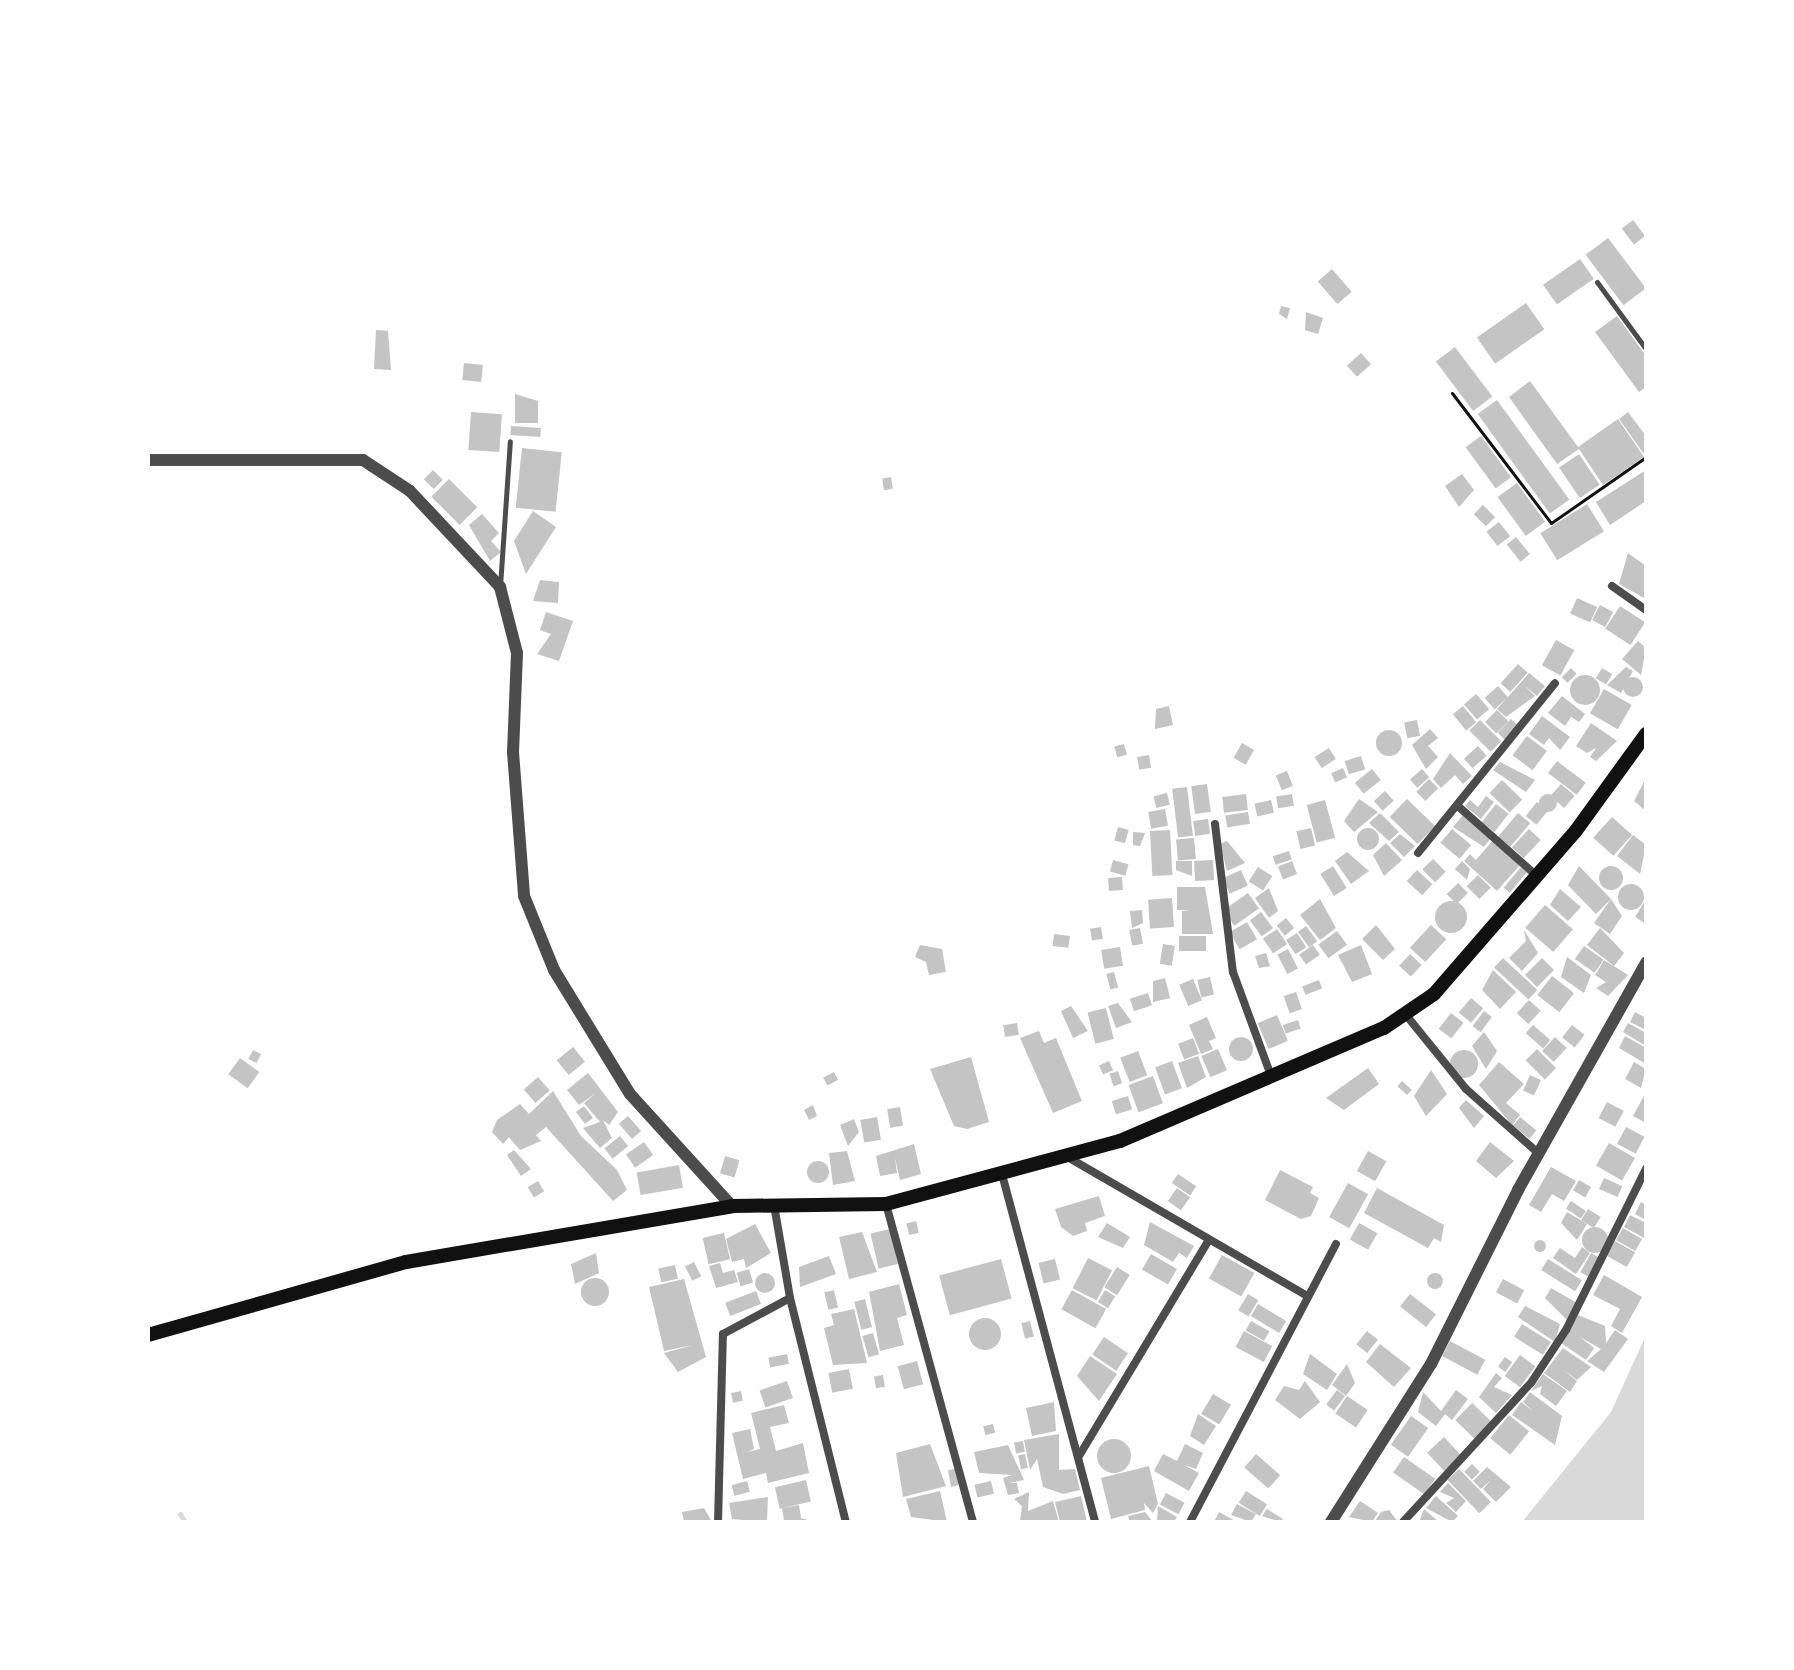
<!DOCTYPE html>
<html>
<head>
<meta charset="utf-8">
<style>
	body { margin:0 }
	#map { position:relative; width:1794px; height:1670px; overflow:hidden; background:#fff; font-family:"DM Sans",sans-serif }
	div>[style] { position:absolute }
	.water>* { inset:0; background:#d9d9d9 }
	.stream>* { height:5px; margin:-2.5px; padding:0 2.5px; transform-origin:2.5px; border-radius:2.5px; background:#d9d9d9 }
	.building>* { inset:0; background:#c4c4c4; transform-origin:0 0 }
	.round { border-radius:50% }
	.path>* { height:3px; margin:-1.5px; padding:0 1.5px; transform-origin:1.5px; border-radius:1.5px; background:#111 }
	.service>* { height:5px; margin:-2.5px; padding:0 2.5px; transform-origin:2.5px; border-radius:2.5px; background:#4c4c4c }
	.minor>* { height:8px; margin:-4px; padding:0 4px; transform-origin:4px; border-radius:4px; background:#4c4c4c }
	.tertiary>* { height:12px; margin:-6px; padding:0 6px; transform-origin:6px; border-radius:6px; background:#4c4c4c }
	.secondary>* { height:14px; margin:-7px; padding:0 7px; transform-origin:7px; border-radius:7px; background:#111 }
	span { translate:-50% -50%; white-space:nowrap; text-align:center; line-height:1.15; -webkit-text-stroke:8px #fff; paint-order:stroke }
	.frame { position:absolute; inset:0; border:150px solid #fff; pointer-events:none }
</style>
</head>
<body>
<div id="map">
	<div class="water">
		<div style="clip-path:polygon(1646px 1335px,1646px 1522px,1522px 1522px,1611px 1412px)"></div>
	</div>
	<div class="stream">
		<div style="left:180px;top:1514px;width:9px;rotate:58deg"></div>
	</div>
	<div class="building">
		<div style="left:1633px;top:220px;width:20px;height:14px;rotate:53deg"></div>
		<div style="left:1608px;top:238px;width:63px;height:28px;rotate:53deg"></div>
		<div style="left:1580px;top:259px;width:24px;height:45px;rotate:55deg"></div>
		<div style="left:1332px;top:269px;width:30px;height:19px;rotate:49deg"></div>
		<div style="left:1526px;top:303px;width:32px;height:60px;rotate:55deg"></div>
		<div style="clip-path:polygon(1281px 306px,1290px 308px,1287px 319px,1279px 314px)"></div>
		<div style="clip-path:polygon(1306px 312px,1323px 318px,1318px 334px,1305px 330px)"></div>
		<div style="clip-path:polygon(1617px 316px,1646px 356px,1646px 387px,1639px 392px,1595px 332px)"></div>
		<div style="clip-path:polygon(376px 330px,388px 331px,391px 370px,374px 369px)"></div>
		<div style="left:1455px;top:347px;width:62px;height:24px;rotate:53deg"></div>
		<div style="left:1361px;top:353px;width:15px;height:19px;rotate:48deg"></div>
		<div style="left:464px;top:363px;width:19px;height:17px;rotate:6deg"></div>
		<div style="clip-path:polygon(1530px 381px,1578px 447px,1618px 419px,1644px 457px,1603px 485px,1579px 449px,1557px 464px,1509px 397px)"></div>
		<div style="clip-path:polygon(515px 394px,538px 401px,538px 423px,515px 423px)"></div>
		<div style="left:1497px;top:400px;width:123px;height:24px;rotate:54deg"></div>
		<div style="left:471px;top:412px;width:31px;height:38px;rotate:4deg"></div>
		<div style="clip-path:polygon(1628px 412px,1646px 436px,1644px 454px,1619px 419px)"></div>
		<div style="left:511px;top:426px;width:30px;height:9px;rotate:4deg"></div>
		<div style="left:1481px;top:436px;width:51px;height:19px;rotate:54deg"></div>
		<div style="left:522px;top:448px;width:40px;height:60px;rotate:6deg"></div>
		<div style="left:1579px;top:454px;width:37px;height:24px;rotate:56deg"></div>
		<div style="left:433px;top:470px;width:14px;height:13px;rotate:45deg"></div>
		<div style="clip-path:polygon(1646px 470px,1646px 501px,1610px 525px,1596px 502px)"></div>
		<div style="clip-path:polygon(1462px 474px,1474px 490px,1459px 507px,1445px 486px)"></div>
		<div style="left:891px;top:477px;width:12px;height:9px;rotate:81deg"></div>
		<div style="left:449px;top:479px;width:40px;height:25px;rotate:45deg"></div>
		<div style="left:1517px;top:483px;width:48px;height:24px;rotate:54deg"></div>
		<div style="left:1587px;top:504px;width:32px;height:55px;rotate:58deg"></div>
		<div style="left:1483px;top:505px;width:17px;height:13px;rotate:45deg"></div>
		<div style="clip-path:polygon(533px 511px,556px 527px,526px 574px,514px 541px)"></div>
		<div style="clip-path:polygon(482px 514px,499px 533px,491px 541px,501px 552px,490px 561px,469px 525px)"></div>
		<div style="left:1499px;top:522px;width:18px;height:16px;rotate:52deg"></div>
		<div style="left:1516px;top:537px;width:22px;height:12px;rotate:51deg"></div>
		<div style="clip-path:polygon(1628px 553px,1646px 566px,1646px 599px,1619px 584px)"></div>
		<div style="clip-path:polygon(540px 580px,559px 582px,558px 603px,533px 601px)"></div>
		<div style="left:1577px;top:598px;width:22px;height:17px;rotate:24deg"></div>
		<div style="left:1600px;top:605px;width:15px;height:17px;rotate:28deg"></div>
		<div style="left:1620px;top:606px;width:30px;height:27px;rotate:33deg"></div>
		<div style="clip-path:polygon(546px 612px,573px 621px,559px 661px,537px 654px,551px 634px,540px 630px)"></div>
		<div style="left:1556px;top:640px;width:21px;height:29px;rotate:29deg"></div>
		<div style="clip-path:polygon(1638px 641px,1646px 648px,1641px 675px,1622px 659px)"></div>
		<div style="left:1518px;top:664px;width:13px;height:26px;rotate:42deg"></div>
		<div style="clip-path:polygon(1626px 667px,1633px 671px,1621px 693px,1607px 685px)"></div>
		<div style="left:1571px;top:668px;width:8px;height:13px;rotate:45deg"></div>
		<div style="left:1602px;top:668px;width:12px;height:12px;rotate:31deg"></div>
		<div style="clip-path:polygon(1529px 673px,1545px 686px,1537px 696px,1525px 686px,1535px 696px,1506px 717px,1497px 709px)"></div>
		<div class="round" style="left:1570px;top:675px;width:30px;height:30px"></div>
		<div class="round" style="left:1623px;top:677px;width:20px;height:20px"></div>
		<div style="left:1498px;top:686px;width:15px;height:18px;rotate:48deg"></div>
		<div style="left:1604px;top:689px;width:32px;height:28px;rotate:30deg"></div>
		<div style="left:1476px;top:694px;width:20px;height:16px;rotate:49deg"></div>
		<div style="clip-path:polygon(1562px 696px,1585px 714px,1579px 722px,1571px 717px,1565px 726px,1548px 713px)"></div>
		<div style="clip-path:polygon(1169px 706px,1173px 725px,1155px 729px,1156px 709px)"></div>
		<div style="left:1463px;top:706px;width:21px;height:13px;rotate:51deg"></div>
		<div style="left:1497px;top:710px;width:16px;height:17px;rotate:45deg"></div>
		<div style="clip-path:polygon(1542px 716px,1570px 737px,1560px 750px,1549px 738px,1544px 745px,1529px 734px)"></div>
		<div style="left:1511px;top:719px;width:10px;height:19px;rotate:45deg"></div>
		<div style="left:1417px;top:720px;width:16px;height:13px;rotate:79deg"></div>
		<div style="left:1480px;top:720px;width:30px;height:15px;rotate:45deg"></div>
		<div style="clip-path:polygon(1591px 723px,1617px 741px,1596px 761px,1590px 757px,1596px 748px,1587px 753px,1576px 746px)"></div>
		<div style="clip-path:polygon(1430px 729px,1438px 738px,1428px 746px,1438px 757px,1426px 769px,1412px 745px)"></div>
		<div class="round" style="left:1376px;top:730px;width:26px;height:26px"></div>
		<div style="left:1527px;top:736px;width:25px;height:24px;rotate:37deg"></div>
		<div style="left:1242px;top:743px;width:14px;height:17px;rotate:30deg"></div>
		<div style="left:1124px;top:744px;width:11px;height:10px;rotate:75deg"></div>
		<div style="left:1478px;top:746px;width:13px;height:19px;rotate:48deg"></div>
		<div style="left:1329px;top:748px;width:13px;height:17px;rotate:58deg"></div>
		<div style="clip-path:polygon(1450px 753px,1472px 776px,1463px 784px,1455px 775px,1441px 788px,1433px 779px)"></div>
		<div style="left:1149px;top:755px;width:13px;height:12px;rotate:81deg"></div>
		<div style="left:1361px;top:756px;width:14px;height:17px;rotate:73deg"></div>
		<div style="left:1557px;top:761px;width:36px;height:15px;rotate:37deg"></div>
		<div style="clip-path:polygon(1500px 762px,1535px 780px,1526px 792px,1493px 770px)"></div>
		<div style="left:1343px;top:768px;width:10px;height:13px;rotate:66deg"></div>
		<div style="left:1372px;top:769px;width:14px;height:22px;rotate:51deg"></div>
		<div style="left:1422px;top:769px;width:11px;height:16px;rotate:49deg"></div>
		<div style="left:1287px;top:771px;width:16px;height:12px;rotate:68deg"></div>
		<div style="clip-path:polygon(1646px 778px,1646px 811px,1634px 801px)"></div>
		<div style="left:1429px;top:779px;width:13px;height:18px;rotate:45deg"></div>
		<div style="left:1502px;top:780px;width:28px;height:18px;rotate:44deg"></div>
		<div style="left:1207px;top:784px;width:28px;height:16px;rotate:82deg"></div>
		<div style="left:1561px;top:784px;width:18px;height:16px;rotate:41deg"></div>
		<div style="left:1187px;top:787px;width:49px;height:15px;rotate:83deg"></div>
		<div style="left:1385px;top:791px;width:13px;height:15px;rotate:48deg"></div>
		<div style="left:1167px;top:793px;width:12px;height:14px;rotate:76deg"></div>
		<div class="round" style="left:1539px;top:794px;width:18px;height:18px"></div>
		<div style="left:1246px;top:794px;width:16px;height:24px;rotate:83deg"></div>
		<div style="left:1292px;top:794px;width:12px;height:16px;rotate:81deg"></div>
		<div style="clip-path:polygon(1486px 796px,1494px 802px,1481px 819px,1465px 806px,1470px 800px,1478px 807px)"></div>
		<div style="clip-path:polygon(1359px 799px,1378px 812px,1354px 832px,1344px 821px)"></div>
		<div style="left:1407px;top:799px;width:39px;height:25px;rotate:44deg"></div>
		<div style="left:1271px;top:800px;width:13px;height:17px;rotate:77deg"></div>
		<div style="left:1325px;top:800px;width:39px;height:19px;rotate:75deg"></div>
		<div style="left:1537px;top:802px;width:14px;height:18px;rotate:39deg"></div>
		<div style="left:1496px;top:804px;width:16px;height:23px;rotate:38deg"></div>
		<div style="left:1165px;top:809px;width:17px;height:17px;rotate:80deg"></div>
		<div style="left:1248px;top:812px;width:12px;height:23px;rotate:81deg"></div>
		<div style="clip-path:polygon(1380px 813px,1399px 832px,1389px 841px,1369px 823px)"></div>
		<div style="left:1518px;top:813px;width:16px;height:31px;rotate:40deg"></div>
		<div style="clip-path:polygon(1463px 815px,1491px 838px,1484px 847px,1453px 827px)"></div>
		<div style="left:1612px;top:817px;width:27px;height:28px;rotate:42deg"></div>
		<div style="left:1208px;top:819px;width:15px;height:15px;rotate:82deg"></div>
		<div style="left:1118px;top:827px;width:11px;height:14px;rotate:15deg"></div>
		<div style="left:1311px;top:828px;width:18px;height:15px;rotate:77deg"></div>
		<div class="round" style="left:1357px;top:828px;width:22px;height:22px"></div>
		<div style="left:1452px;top:829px;width:25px;height:18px;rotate:40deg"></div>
		<div style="left:1529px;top:829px;width:16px;height:25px;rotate:43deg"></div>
		<div style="left:1170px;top:830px;width:45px;height:20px;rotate:87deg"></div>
		<div style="clip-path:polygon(1133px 832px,1145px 833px,1140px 846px,1133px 845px)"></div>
		<div style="clip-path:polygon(1400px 834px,1415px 846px,1404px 857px,1390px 843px)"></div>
		<div style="clip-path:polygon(1633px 835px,1646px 845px,1640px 874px,1617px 856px)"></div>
		<div style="left:1194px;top:838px;width:21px;height:18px;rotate:85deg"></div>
		<div style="clip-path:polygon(1493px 840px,1520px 865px,1497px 891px,1464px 861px,1470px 854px,1476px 860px)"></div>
		<div style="clip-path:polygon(1227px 841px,1245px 863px,1227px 871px,1220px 844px)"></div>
		<div style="clip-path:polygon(1386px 843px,1402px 860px,1384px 876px,1373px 855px)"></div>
		<div style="left:1289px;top:851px;width:9px;height:17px;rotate:72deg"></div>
		<div style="clip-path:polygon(1347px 852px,1369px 871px,1351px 884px,1335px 861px)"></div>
		<div style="left:1433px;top:859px;width:18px;height:15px;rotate:45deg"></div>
		<div style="left:1113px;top:860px;width:16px;height:12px;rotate:15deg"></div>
		<div style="left:1213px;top:860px;width:20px;height:19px;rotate:87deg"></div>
		<div style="clip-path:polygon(1176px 861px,1192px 861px,1192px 876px,1176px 870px)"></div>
		<div style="left:1292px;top:861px;width:14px;height:15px;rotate:69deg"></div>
		<div style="clip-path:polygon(1462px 861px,1470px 869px,1467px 880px,1455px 869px)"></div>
		<div class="round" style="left:1599px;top:866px;width:24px;height:24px"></div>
		<div style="left:1333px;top:866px;width:26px;height:15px;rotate:58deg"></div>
		<div style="clip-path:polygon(1579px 866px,1611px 899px,1596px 914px,1568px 885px)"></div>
		<div style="left:1258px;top:867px;width:17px;height:17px;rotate:33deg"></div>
		<div style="left:1521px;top:867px;width:8px;height:27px;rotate:40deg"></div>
		<div style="left:1241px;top:870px;width:17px;height:20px;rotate:66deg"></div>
		<div style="left:1417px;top:870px;width:21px;height:15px;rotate:43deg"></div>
		<div style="left:1478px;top:875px;width:18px;height:16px;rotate:45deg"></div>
		<div style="left:1122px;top:877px;width:13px;height:14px;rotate:86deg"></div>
		<div style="left:1458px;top:883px;width:14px;height:16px;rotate:45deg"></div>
		<div class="round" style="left:1618px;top:884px;width:26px;height:26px"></div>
		<div style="clip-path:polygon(1177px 887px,1205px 887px,1213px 934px,1182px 934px,1182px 911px,1190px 910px,1177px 910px)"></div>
		<div style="clip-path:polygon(1269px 888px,1278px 911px,1269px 918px,1255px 898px)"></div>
		<div style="clip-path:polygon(1560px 889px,1581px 907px,1568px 921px,1550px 905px)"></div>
		<div style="left:1248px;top:893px;width:19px;height:30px;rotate:55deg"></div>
		<div style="left:1172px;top:898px;width:29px;height:24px;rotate:86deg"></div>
		<div style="clip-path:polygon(1320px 899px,1336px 928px,1320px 940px,1300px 915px)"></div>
		<div style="clip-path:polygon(1611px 899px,1622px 916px,1610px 934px,1594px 923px)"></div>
		<div style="clip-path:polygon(1646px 899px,1646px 924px,1635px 917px)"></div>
		<div class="round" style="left:1435px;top:901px;width:32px;height:32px"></div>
		<div style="left:1545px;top:905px;width:37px;height:30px;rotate:41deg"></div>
		<div style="clip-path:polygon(1142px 910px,1143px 923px,1132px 928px,1130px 911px)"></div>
		<div style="left:1261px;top:912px;width:20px;height:14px;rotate:53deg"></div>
		<div style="left:1286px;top:918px;width:13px;height:12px;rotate:51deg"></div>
		<div style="left:1247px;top:922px;width:20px;height:20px;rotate:60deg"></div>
		<div style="clip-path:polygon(1376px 925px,1395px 949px,1383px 960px,1362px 939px)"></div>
		<div style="left:1431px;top:925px;width:21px;height:31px;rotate:43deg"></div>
		<div style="left:1306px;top:926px;width:19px;height:10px;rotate:54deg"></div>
		<div style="left:1101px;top:927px;width:12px;height:11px;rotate:81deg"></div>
		<div style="left:1140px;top:928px;width:16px;height:11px;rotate:79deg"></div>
		<div style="clip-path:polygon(1600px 928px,1624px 953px,1614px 966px,1587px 945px)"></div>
		<div style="left:1277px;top:929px;width:18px;height:17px;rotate:56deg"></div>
		<div style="clip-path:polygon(1524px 930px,1538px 953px,1522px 971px,1509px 958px,1526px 941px)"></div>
		<div style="left:1337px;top:931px;width:17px;height:23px;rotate:54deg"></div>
		<div style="left:1297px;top:933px;width:17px;height:13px;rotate:57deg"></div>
		<div style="left:1054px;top:934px;width:16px;height:12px;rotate:7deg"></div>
		<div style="left:1179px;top:936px;width:27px;height:15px"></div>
		<div style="left:1163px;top:944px;width:12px;height:20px;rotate:9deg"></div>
		<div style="clip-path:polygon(920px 945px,942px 949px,946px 972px,929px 975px,926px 962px,915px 957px)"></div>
		<div style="left:1313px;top:945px;width:12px;height:17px;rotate:55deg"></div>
		<div style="clip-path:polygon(1361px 945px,1372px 974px,1352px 982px,1338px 955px)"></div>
		<div style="left:1584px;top:946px;width:24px;height:16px;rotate:35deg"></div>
		<div style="left:1120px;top:947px;width:19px;height:19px;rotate:81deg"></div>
		<div style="left:1288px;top:949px;width:22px;height:12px;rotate:63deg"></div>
		<div style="clip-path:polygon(1266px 953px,1270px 966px,1259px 968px,1255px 956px)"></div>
		<div style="left:1410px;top:954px;width:16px;height:16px;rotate:43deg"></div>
		<div style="clip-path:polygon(1567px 957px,1591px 975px,1584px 993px,1561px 977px)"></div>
		<div style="left:1503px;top:958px;width:47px;height:13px;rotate:43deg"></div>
		<div style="left:1542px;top:958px;width:17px;height:24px;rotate:45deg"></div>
		<div style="clip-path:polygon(1604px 960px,1628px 975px,1608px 996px,1596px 988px,1606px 982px,1595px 975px)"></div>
		<div style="clip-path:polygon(1493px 970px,1516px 992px,1500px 1009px,1482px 990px)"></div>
		<div style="left:1114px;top:972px;width:16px;height:8px;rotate:75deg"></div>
		<div style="left:1552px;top:976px;width:28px;height:24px;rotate:38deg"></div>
		<div style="left:1210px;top:977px;width:18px;height:13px;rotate:77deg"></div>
		<div style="clip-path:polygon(1165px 978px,1170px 998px,1153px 1002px,1153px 981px)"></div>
		<div style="left:1193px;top:979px;width:23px;height:15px;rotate:67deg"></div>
		<div style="left:1319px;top:980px;width:9px;height:18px;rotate:69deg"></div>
		<div style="left:1296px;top:992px;width:18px;height:13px;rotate:71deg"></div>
		<div style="left:1148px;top:993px;width:13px;height:19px;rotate:72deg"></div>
		<div style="left:1471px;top:998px;width:16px;height:19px;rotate:40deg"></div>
		<div style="left:1529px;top:1000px;width:16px;height:18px;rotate:43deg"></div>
		<div style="clip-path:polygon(1118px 1003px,1132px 1022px,1116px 1028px,1108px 1006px)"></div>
		<div style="clip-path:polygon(1071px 1006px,1088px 1031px,1073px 1038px,1061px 1011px)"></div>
		<div style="left:1106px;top:1008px;width:32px;height:19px;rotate:76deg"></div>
		<div style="left:1484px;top:1011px;width:10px;height:19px;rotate:37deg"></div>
		<div style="clip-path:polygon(1635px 1012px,1646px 1018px,1646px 1030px,1630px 1022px)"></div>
		<div style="left:1451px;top:1013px;width:16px;height:20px;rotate:38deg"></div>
		<div style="left:1277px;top:1015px;width:28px;height:21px;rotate:67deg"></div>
		<div style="clip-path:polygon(1207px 1017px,1216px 1038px,1209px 1041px,1213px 1049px,1201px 1054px,1189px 1025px)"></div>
		<div style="left:1298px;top:1020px;width:9px;height:16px;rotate:72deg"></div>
		<div style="left:1017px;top:1023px;width:12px;height:14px;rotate:81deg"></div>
		<div style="clip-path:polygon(1628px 1023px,1646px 1033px,1646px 1046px,1623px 1032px)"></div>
		<div style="left:1533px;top:1025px;width:23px;height:11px;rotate:41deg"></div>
		<div style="left:1572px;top:1025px;width:16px;height:16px;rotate:38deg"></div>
		<div style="clip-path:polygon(1039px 1031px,1044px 1043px,1056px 1038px,1082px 1101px,1053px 1113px,1020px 1038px)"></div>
		<div style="clip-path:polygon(1484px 1032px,1497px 1051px,1486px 1069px,1472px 1046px)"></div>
		<div style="clip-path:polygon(1625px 1036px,1646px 1048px,1646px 1064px,1619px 1048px)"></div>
		<div style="left:1555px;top:1037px;width:16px;height:19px;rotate:43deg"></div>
		<div class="round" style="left:1229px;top:1037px;width:24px;height:24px"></div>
		<div style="left:1193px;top:1038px;width:17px;height:16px;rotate:69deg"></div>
		<div style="left:573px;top:1047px;width:19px;height:21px;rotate:51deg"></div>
		<div style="left:1218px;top:1049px;width:23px;height:18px;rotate:67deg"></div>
		<div style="left:1537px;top:1049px;width:27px;height:16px;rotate:45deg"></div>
		<div style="left:253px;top:1050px;width:9px;height:10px;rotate:27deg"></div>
		<div class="round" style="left:1450px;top:1050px;width:28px;height:28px"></div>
		<div style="left:1138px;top:1051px;width:26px;height:19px;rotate:69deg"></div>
		<div style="clip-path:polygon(1198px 1056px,1206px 1077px,1187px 1088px,1178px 1063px)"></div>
		<div style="clip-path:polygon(971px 1057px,989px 1122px,967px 1129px,954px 1126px,930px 1069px)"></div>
		<div style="left:240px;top:1058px;width:24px;height:20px;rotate:36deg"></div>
		<div style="left:1109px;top:1061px;width:10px;height:11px;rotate:66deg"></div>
		<div style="left:1172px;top:1061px;width:29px;height:18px;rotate:70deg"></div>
		<div style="clip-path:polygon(1499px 1062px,1524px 1084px,1506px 1103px,1520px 1115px,1512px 1125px,1479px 1085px)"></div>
		<div style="clip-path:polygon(1634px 1062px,1646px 1069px,1641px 1088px,1625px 1079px)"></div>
		<div style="clip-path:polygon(1368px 1068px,1379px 1084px,1344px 1110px,1326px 1098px)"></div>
		<div style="clip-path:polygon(1431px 1070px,1447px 1094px,1426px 1116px,1414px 1096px)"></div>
		<div style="left:1118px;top:1071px;width:13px;height:9px;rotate:72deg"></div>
		<div style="left:834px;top:1072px;width:9px;height:12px;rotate:63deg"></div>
		<div style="clip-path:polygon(588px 1073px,618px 1112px,609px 1125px,603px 1120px,612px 1138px,600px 1148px,583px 1128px,600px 1122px,584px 1103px,596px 1093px,579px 1105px,567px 1090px)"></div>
		<div style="left:1530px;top:1075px;width:12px;height:17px;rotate:24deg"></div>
		<div style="left:1153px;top:1076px;width:29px;height:26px;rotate:70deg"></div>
		<div style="left:538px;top:1077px;width:18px;height:19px;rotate:49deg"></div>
		<div style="left:1402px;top:1081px;width:13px;height:7px;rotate:42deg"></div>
		<div style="clip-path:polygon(553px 1091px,581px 1136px,617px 1170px,627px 1190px,613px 1201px,546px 1127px,536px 1135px,541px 1141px,520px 1150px,507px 1135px)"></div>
		<div style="clip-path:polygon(1646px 1092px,1646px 1123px,1633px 1116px)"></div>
		<div style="left:1128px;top:1096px;width:14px;height:17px;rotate:73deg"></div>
		<div style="clip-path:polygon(1466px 1100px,1484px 1116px,1474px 1128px,1459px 1108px)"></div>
		<div style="left:1607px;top:1102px;width:19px;height:18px;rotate:28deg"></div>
		<div style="clip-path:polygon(520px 1104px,529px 1114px,503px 1144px,492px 1132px,497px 1120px)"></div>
		<div style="clip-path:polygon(813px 1105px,817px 1116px,809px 1120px,804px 1110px)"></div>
		<div style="left:584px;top:1106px;width:15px;height:10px;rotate:53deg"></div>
		<div style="left:900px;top:1107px;width:19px;height:13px;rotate:81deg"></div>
		<div style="left:628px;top:1116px;width:20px;height:12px;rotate:49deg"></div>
		<div style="left:877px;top:1117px;width:23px;height:17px;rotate:80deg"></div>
		<div style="left:1520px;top:1117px;width:21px;height:11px;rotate:39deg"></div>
		<div style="clip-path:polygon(854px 1119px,859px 1132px,848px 1146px,840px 1125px)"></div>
		<div style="left:1626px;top:1127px;width:21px;height:19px;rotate:28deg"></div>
		<div style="left:620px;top:1136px;width:13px;height:20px;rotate:51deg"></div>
		<div style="left:644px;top:1142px;width:16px;height:22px;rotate:55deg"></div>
		<div style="clip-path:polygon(1490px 1142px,1514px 1161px,1496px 1178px,1476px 1161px)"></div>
		<div style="left:1609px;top:1143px;width:30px;height:26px;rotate:30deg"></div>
		<div style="clip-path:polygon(914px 1144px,921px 1174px,900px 1180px,895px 1158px,897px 1173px,880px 1176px,876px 1156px)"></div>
		<div style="clip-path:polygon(514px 1150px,531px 1169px,521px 1176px,507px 1155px)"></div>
		<div style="clip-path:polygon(847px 1151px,855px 1181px,833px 1185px,829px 1153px)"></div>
		<div style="left:1368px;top:1151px;width:21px;height:23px;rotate:29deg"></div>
		<div style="left:725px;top:1156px;width:15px;height:18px;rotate:16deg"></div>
		<div class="round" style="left:807px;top:1161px;width:22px;height:22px"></div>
		<div style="left:679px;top:1165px;width:23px;height:43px;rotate:80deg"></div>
		<div style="clip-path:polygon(1551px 1167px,1576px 1181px,1564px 1201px,1552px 1194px,1541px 1212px,1529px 1205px)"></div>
		<div style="clip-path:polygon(1280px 1170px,1313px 1187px,1310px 1193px,1319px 1198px,1311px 1216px,1301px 1219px,1265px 1200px)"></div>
		<div style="left:1178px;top:1174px;width:22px;height:11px;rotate:34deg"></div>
		<div style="left:1604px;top:1178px;width:20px;height:12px;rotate:24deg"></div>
		<div style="left:1579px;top:1180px;width:14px;height:12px;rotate:30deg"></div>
		<div style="left:538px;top:1181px;width:12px;height:12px;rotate:59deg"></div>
		<div style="left:1348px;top:1183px;width:23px;height:39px;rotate:29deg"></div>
		<div style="left:1177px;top:1188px;width:16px;height:16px;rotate:35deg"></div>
		<div style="clip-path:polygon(1377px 1188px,1444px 1225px,1441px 1242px,1434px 1238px,1428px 1248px,1364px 1213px)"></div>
		<div style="clip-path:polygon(1099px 1196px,1105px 1216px,1085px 1223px,1087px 1231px,1073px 1236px,1061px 1227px,1055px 1209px)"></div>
		<div style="left:1571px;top:1201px;width:18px;height:9px;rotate:34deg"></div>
		<div style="clip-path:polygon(1641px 1202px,1646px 1205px,1646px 1220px,1635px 1214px)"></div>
		<div style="left:1588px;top:1209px;width:15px;height:13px;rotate:32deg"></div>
		<div style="clip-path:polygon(1567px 1212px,1587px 1224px,1577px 1240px,1561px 1223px)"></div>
		<div style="clip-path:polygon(1630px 1215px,1646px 1223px,1644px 1238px,1624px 1227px)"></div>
		<div style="left:916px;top:1221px;width:12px;height:10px;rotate:76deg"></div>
		<div style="clip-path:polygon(1150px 1222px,1194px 1246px,1187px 1258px,1179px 1253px,1173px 1262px,1144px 1245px)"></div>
		<div style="clip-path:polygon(1107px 1223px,1130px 1237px,1123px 1248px,1098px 1237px)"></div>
		<div style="left:1359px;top:1223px;width:21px;height:19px;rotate:29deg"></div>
		<div style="clip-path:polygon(755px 1224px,771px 1253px,746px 1268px,744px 1259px,732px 1262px,726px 1239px)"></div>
		<div class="round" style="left:1582px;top:1227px;width:26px;height:26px"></div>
		<div style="left:1623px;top:1228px;width:22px;height:14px;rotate:30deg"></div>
		<div style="left:890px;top:1229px;width:36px;height:20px;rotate:77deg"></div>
		<div style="clip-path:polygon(862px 1232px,877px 1272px,849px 1279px,839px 1237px)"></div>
		<div style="left:724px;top:1233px;width:27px;height:22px;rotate:77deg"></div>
		<div class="round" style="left:1534px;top:1240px;width:12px;height:12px"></div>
		<div style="left:1615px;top:1241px;width:23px;height:17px;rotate:29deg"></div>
		<div style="clip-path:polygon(1582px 1247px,1590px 1253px,1576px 1274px,1553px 1258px,1560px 1248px,1575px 1258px)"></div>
		<div style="clip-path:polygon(596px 1253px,599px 1273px,575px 1284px,571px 1264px)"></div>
		<div style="left:1591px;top:1253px;width:10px;height:22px;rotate:29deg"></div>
		<div style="left:1151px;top:1254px;width:30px;height:18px;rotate:30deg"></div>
		<div style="left:1222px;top:1255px;width:37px;height:27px;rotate:29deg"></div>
		<div style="clip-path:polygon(829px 1256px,836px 1274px,800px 1287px,799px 1267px)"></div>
		<div style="left:1088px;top:1258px;width:27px;height:34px;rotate:27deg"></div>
		<div style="left:1001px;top:1259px;width:41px;height:64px;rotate:75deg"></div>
		<div style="left:1055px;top:1259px;width:21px;height:17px;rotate:76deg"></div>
		<div style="left:1548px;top:1259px;width:40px;height:13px;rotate:32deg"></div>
		<div style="left:694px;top:1262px;width:16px;height:10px;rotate:63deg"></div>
		<div style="clip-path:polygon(720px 1263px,723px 1273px,734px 1270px,738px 1282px,716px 1288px,709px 1266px)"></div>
		<div style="left:675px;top:1265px;width:14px;height:17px;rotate:78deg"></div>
		<div style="left:1117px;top:1267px;width:15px;height:24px;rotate:32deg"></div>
		<div style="left:749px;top:1269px;width:14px;height:13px;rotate:73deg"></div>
		<div class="round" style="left:1427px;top:1273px;width:16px;height:16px"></div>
		<div class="round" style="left:755px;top:1273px;width:20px;height:20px"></div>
		<div style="clip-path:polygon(1604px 1275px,1642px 1297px,1622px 1333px,1611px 1326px,1620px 1309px,1593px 1295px)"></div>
		<div class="round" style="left:581px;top:1278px;width:28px;height:28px"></div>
		<div style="clip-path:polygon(684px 1279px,706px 1357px,678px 1372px,664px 1353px,693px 1345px,664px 1351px,649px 1287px)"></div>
		<div style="left:1503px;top:1279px;width:24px;height:15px;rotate:28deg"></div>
		<div style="clip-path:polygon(899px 1284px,907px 1315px,897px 1318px,904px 1345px,880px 1351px,869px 1292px)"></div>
		<div style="clip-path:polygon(1551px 1288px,1577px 1303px,1567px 1320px,1545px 1298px)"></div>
		<div style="left:834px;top:1290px;width:18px;height:10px;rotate:77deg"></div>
		<div style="left:1072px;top:1290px;width:39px;height:22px;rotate:29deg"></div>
		<div style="left:1105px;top:1290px;width:12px;height:14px;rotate:31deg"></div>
		<div style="left:756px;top:1291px;width:14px;height:33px;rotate:69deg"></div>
		<div style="left:1248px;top:1294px;width:12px;height:19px;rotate:31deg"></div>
		<div style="left:1410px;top:1294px;width:33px;height:16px;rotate:38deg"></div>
		<div style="left:865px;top:1299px;width:29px;height:11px;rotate:76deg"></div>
		<div style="left:1258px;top:1304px;width:33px;height:14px;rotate:31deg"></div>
		<div style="clip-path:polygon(1525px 1306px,1560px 1324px,1555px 1342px,1518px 1317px)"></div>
		<div style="clip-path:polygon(854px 1309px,867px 1363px,833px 1365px,824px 1328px,834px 1325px,831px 1314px)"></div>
		<div style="clip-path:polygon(1578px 1315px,1605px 1326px,1606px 1343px,1615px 1330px,1628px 1339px,1604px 1372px,1587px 1361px,1601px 1349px,1580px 1337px,1594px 1348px,1586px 1360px,1561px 1343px)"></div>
		<div class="round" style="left:969px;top:1318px;width:32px;height:32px"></div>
		<div style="left:1030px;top:1321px;width:16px;height:9px;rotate:76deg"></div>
		<div style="left:1251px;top:1321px;width:21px;height:11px;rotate:29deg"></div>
		<div style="left:1522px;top:1324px;width:34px;height:15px;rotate:32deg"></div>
		<div style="left:1244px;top:1331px;width:32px;height:18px;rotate:28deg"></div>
		<div style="left:1367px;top:1331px;width:14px;height:17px;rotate:39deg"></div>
		<div style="left:873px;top:1333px;width:22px;height:11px;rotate:74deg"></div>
		<div style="left:1104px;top:1337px;width:29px;height:21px;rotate:34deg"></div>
		<div style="left:1450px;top:1341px;width:40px;height:17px;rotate:28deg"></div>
		<div style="clip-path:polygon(1380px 1344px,1411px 1368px,1394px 1387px,1366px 1362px)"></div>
		<div style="clip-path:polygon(1563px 1348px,1591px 1367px,1577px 1380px,1561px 1368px,1577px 1381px,1570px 1392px,1544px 1373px)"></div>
		<div style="left:787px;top:1354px;width:10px;height:19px;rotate:79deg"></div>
		<div style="clip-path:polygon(1310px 1354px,1337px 1374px,1327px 1390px,1303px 1374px)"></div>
		<div style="left:1520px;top:1355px;width:19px;height:26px;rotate:36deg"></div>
		<div style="clip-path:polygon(1090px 1356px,1117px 1374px,1099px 1401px,1077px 1376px)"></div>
		<div style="left:1505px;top:1357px;width:9px;height:12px;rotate:36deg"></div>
		<div style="left:917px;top:1361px;width:24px;height:20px;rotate:75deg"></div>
		<div style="clip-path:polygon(1347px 1364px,1355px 1383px,1346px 1396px,1332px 1385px)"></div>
		<div style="left:849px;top:1369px;width:20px;height:21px;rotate:79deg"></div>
		<div style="clip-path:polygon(1496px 1373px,1502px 1378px,1494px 1387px,1512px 1395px,1496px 1413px,1479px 1397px)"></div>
		<div style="clip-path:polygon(1543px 1374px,1567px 1391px,1556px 1406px,1540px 1394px,1542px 1386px,1531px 1391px)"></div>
		<div style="left:883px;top:1375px;width:12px;height:9px;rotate:81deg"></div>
		<div style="left:787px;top:1381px;width:18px;height:29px;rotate:71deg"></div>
		<div style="clip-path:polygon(1305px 1381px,1320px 1402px,1300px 1419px,1275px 1400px,1284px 1386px,1299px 1390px)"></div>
		<div style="left:1337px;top:1390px;width:10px;height:18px;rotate:37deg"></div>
		<div style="clip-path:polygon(1456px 1390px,1468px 1399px,1452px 1420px,1445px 1414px,1436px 1426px,1418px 1412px,1423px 1392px,1441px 1411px)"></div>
		<div style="left:741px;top:1391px;width:10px;height:10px;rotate:79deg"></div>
		<div style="clip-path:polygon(1530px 1392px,1562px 1416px,1555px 1445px,1512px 1415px,1521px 1402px,1533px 1411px,1523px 1402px)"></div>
		<div style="left:1213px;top:1394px;width:21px;height:23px;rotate:31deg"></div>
		<div style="left:1347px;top:1396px;width:25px;height:21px;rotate:34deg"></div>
		<div style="clip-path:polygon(1054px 1402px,1056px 1431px,1032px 1436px,1026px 1408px)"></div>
		<div style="left:1472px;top:1403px;width:30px;height:24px;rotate:44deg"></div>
		<div style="clip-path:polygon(784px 1405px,789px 1423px,770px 1427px,776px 1451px,803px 1443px,809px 1473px,768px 1483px,766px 1473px,743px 1479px,732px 1433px,750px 1429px,754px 1449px,747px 1452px,760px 1449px,751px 1413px)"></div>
		<div style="clip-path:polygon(1198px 1414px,1216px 1426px,1204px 1445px,1190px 1436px)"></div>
		<div style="left:1509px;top:1415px;width:26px;height:30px;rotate:39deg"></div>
		<div style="left:1411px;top:1416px;width:21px;height:35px;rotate:35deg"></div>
		<div style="left:993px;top:1424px;width:9px;height:10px;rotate:77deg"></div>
		<div style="clip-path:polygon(1059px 1434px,1059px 1470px,1075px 1469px,1080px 1490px,1063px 1494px,1043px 1487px,1037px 1459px,1030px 1470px,1024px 1440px)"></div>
		<div style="left:1444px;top:1437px;width:26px;height:23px;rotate:47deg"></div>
		<div class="round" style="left:1097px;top:1439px;width:34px;height:34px"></div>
		<div style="left:1023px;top:1441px;width:11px;height:9px;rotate:80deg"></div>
		<div style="clip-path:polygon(930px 1444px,946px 1486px,903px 1497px,896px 1453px)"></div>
		<div style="clip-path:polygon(1185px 1444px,1203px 1453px,1196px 1469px,1184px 1465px,1199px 1473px,1189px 1491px,1154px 1471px,1163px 1454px,1177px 1461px)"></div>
		<div style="clip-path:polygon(1008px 1445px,1024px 1480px,1009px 1483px,1017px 1483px,1019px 1493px,1008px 1495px,1003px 1478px,1012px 1475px,979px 1473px,974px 1452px)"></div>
		<div style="left:1025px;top:1454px;width:14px;height:7px;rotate:78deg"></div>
		<div style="left:1256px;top:1454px;width:32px;height:18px;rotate:41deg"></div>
		<div style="left:1404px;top:1457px;width:38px;height:19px;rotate:35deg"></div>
		<div style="left:1472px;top:1464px;width:11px;height:11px;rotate:45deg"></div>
		<div style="clip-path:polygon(1149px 1466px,1158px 1504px,1153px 1513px,1144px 1503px,1145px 1510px,1111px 1519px,1101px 1478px)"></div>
		<div style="clip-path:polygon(1487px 1467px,1511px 1487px,1496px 1502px,1483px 1489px,1491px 1480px,1481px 1489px,1473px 1481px)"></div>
		<div style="clip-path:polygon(955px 1469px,959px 1485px,951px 1487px,948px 1470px)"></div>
		<div style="left:1459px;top:1469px;width:46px;height:16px;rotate:46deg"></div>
		<div style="left:806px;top:1480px;width:22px;height:32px;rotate:77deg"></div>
		<div style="left:747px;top:1481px;width:11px;height:16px;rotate:75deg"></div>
		<div style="left:991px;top:1481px;width:13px;height:17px;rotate:77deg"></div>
		<div style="clip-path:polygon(1448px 1483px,1466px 1501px,1456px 1512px,1446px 1503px,1454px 1498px,1440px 1492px)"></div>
		<div style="clip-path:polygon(940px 1491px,947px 1522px,911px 1517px,906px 1499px)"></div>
		<div style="left:1246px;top:1491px;width:25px;height:14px;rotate:32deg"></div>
		<div style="clip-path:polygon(1029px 1492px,1028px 1511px,1053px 1501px,1059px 1522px,1020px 1522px,1022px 1506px,1014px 1499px)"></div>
		<div style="left:1166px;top:1493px;width:21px;height:13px;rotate:28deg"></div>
		<div style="clip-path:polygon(1081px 1496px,1087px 1522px,1060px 1522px,1055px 1502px)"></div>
		<div style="clip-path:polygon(1436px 1496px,1458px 1516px,1452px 1522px,1426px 1508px)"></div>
		<div style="clip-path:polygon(768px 1497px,767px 1522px,732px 1519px,729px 1503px)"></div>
		<div style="clip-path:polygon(1360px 1501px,1378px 1513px,1372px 1522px,1349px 1517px)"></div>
		<div style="clip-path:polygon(1237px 1504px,1256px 1514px,1251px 1522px,1231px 1515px)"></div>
		<div style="clip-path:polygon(799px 1505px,801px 1518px,814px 1522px,784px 1520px,782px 1508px)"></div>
		<div style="clip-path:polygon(1158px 1506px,1177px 1517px,1174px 1522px,1157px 1522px)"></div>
		<div style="clip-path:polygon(704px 1508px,712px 1522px,684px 1522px,682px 1512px)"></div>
		<div style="clip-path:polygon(1267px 1509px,1283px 1519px,1281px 1522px,1262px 1516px)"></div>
		<div style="clip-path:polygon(1424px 1509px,1439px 1522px,1419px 1522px)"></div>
		<div style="clip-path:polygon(1389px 1510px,1398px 1522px,1374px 1522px,1381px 1512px)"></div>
		<div style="clip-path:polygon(1145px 1512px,1153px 1522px,1130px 1522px,1128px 1516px)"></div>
		<div style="clip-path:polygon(1219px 1512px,1237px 1522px,1214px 1522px)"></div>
	</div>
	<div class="path">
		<div style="left:1452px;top:393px;width:163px;rotate:52.7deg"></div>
		<div style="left:1551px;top:523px;width:116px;rotate:-34.8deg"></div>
	</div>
	<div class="service">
		<div style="left:1597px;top:282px;width:83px;rotate:53.8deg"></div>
		<div style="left:500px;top:586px;width:145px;rotate:-86.1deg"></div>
	</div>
	<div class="minor">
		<div style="left:1612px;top:586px;width:42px;rotate:35.2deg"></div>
		<div style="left:1459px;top:807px;width:104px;rotate:41.5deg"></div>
		<div style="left:1215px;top:824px;width:149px;rotate:83.1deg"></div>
		<div style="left:1233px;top:972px;width:111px;rotate:69.9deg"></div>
		<div style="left:1418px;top:853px;width:218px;rotate:-51.1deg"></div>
		<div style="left:1406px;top:1015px;width:95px;rotate:51deg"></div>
		<div style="left:1466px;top:1089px;width:96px;rotate:41.6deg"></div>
		<div style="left:1071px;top:1159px;width:273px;rotate:30.1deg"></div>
		<div style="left:1003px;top:1178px;width:356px;rotate:75deg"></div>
		<div style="left:886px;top:1204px;width:330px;rotate:74.7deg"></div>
		<div style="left:774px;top:1205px;width:94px;rotate:80.2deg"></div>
		<div style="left:790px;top:1298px;width:231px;rotate:76deg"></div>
		<div style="left:1079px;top:1456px;width:251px;rotate:-59deg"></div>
		<div style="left:718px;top:1522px;width:188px;rotate:-88.5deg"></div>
		<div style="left:723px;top:1334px;width:76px;rotate:-28.2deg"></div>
		<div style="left:1190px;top:1522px;width:314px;rotate:-62.3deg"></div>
		<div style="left:1403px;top:1522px;width:189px;rotate:-47.4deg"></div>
		<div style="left:1531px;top:1383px;width:64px;rotate:-56.6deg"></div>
		<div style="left:1566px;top:1330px;width:180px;rotate:-63.6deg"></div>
	</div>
	<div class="tertiary">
		<div style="left:148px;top:460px;width:215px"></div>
		<div style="left:363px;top:460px;width:56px;rotate:33.4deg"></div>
		<div style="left:410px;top:491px;width:132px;rotate:46.8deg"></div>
		<div style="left:500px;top:587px;width:68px;rotate:75.6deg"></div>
		<div style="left:517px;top:653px;width:99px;rotate:92.3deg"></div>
		<div style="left:513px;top:752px;width:144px;rotate:85.6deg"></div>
		<div style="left:524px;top:896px;width:80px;rotate:67.9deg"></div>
		<div style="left:554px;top:970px;width:145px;rotate:58.5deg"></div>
		<div style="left:630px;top:1094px;width:151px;rotate:47.7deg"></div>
		<div style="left:1331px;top:1522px;width:187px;rotate:-57.7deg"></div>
		<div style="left:1431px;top:1364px;width:195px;rotate:-63.4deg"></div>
		<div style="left:1518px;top:1190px;width:261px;rotate:-60.6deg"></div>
	</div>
	<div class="secondary">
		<div style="left:148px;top:1335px;width:268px;rotate:-15.8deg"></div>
		<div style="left:406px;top:1262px;width:331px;rotate:-9.7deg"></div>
		<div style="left:732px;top:1206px;width:154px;rotate:-0.7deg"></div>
		<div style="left:886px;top:1204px;width:242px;rotate:-15.1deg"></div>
		<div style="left:1120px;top:1141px;width:287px;rotate:-23.2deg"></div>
		<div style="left:1384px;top:1028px;width:60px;rotate:-34.2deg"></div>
		<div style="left:1434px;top:994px;width:215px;rotate:-49deg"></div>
		<div style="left:1575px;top:832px;width:121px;rotate:-54.1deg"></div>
	</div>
	<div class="frame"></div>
</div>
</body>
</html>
